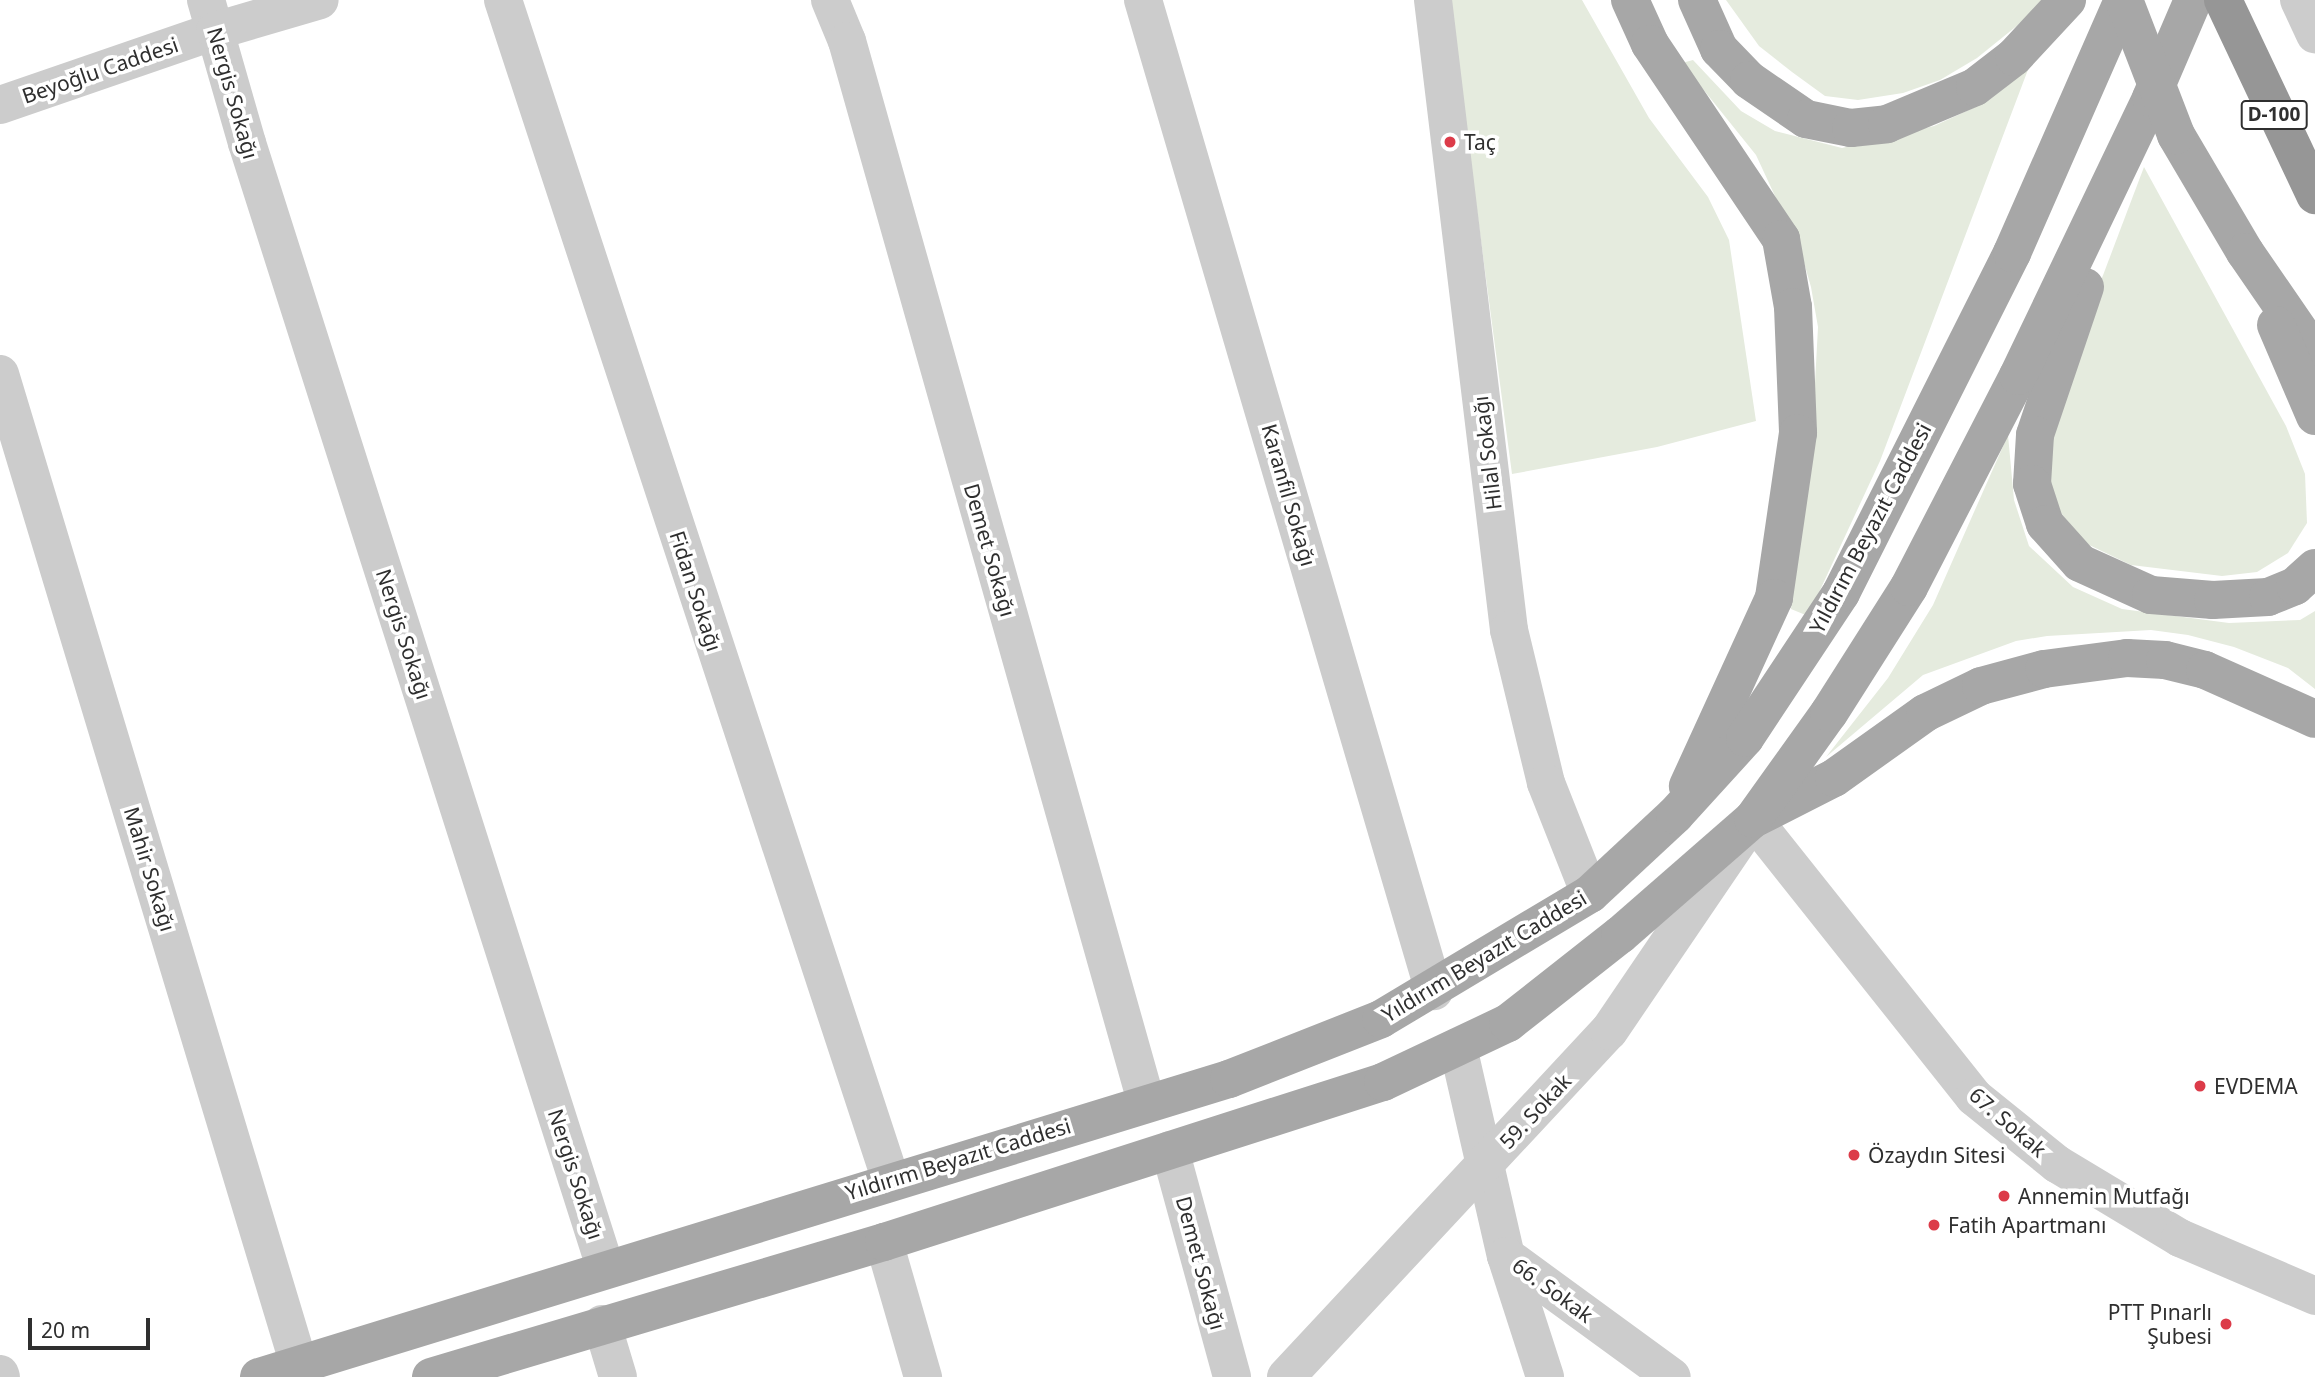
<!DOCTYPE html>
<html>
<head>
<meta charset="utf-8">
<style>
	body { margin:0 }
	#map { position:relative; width:2315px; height:1377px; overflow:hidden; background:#fff; font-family:"Noto Sans",sans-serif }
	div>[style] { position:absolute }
	.green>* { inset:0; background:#e5ebde }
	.minor>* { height:38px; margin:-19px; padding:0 19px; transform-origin:19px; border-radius:19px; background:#ccc }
	.major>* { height:38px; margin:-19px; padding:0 19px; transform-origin:19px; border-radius:19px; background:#a7a7a7 }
	.highway>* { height:38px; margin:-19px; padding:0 19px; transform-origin:19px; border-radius:19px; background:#969696 }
	.major-bridge>* { height:38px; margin:-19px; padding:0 19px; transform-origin:19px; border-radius:19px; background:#a7a7a7 }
	.dots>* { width:19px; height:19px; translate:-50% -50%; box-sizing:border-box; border:4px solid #fff; border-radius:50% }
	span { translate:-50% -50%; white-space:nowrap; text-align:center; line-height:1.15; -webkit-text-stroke:7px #fff; paint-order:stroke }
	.shield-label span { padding:2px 5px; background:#fff; border:2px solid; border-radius:5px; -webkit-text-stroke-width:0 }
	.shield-label { font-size:19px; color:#2f2f2f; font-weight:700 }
	.street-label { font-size:21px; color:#2f2f2f }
	.poi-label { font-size:21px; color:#2f2f2f }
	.left { translate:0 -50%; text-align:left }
	.right { translate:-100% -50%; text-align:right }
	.scale { position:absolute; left:28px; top:1318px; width:122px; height:32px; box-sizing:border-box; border:4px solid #2f2f2f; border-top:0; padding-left:9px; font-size:21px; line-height:24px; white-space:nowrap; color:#2f2f2f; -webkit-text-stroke:5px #fff; paint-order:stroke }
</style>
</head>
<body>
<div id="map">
	<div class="green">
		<div style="clip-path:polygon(1449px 0,1582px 0,1649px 118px,1708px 197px,1729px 240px,1756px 421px,1657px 447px,1512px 474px)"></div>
		<div style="clip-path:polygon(1726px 0,2049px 0,1977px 58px,1940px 80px,1903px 93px,1858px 100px,1825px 96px,1792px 72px,1759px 46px)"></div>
		<div style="clip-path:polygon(1693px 60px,1741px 111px,1775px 131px,1842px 148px,1934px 126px,1984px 103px,2029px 67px,1880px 461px,1808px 616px,1791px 609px,1815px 383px,1818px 327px,1811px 287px,1801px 252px,1756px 155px,1682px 63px)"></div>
		<div style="clip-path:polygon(2144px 167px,2286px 426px,2305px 474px,2307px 523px,2288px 553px,2257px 572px,2222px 576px,2131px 565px,2085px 543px,2057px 508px,2044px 461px,2055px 402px)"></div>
		<div style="clip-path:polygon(2008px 435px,2014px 500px,2029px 546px,2073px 587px,2122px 609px,2229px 623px,2300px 620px,2315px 611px,2315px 689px,2288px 668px,2234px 647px,2188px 635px,2151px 630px,2047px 636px,2016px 641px,1923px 675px,1826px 757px,1888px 678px,1933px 605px)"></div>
	</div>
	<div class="minor">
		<div style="left:206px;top:0;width:149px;rotate:74deg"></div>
		<div style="left:247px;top:143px;width:1180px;rotate:72.33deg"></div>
		<div style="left:503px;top:0;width:1243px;rotate:71.81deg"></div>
		<div style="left:830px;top:0;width:44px;rotate:67.5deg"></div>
		<div style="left:847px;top:41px;width:1101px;rotate:74.25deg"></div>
		<div style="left:1143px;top:0;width:1033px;rotate:73.64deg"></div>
		<div style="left:1433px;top:0;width:635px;rotate:83.12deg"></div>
		<div style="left:1509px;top:630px;width:157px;rotate:76.4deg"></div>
		<div style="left:1546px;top:783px;width:119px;rotate:68.4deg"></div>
		<div style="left:2299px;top:0;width:38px;rotate:65deg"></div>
		<div style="left:0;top:105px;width:227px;rotate:-19deg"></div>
		<div style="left:215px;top:31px;width:109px;rotate:-16.4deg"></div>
		<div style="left:0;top:374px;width:1035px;rotate:73.21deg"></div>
		<div style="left:1458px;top:1047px;width:214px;rotate:77.1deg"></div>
		<div style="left:1506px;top:1256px;width:205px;rotate:36.1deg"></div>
		<div style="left:1170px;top:1150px;width:235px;rotate:74.7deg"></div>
		<div style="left:884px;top:1242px;width:141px;rotate:73.9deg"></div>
		<div style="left:1506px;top:1256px;width:127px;rotate:72.1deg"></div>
		<div style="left:602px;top:1324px;width:55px;rotate:73.2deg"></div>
		<div style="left:0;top:1374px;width:3px;rotate:72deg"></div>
		<div style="left:1286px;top:1377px;width:473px;rotate:-47deg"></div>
		<div style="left:1609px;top:1031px;width:256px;rotate:-55.8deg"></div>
		<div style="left:1753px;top:819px;width:355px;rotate:51.5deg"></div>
		<div style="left:1974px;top:1097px;width:107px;rotate:38.9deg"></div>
		<div style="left:2057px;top:1164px;width:144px;rotate:31deg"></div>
		<div style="left:2180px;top:1238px;width:147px;rotate:23.2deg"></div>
	</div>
	<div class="major">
		<div style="left:1630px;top:0;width:48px;rotate:65.6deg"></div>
		<div style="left:1650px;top:44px;width:235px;rotate:56.1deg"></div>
		<div style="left:1781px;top:239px;width:69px;rotate:80deg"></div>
		<div style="left:1793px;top:307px;width:126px;rotate:87.7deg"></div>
		<div style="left:1798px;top:433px;width:167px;rotate:98.3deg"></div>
		<div style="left:1774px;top:598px;width:207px;rotate:114.6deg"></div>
		<div style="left:1697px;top:0;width:54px;rotate:65.8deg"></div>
		<div style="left:1719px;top:49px;width:43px;rotate:45.9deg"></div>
		<div style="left:1749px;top:80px;width:69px;rotate:34.4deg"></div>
		<div style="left:1806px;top:119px;width:46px;rotate:11.3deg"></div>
		<div style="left:1851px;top:128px;width:36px;rotate:-6deg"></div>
		<div style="left:1887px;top:124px;width:95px;rotate:-22.8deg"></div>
		<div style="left:1975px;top:87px;width:49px;rotate:-37.6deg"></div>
		<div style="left:2014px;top:57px;width:78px;rotate:-47.1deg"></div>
		<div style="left:2176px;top:135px;width:136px;rotate:59.5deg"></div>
		<div style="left:2245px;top:252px;width:124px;rotate:55.5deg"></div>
		<div style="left:2085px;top:287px;width:156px;rotate:108.7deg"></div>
		<div style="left:2035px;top:435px;width:49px;rotate:93.5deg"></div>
		<div style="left:2032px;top:484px;width:42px;rotate:72deg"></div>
		<div style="left:2045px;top:524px;width:52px;rotate:48.1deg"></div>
		<div style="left:2080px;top:563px;width:78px;rotate:24.3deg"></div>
		<div style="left:2151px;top:595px;width:62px;rotate:4.6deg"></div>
		<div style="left:2213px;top:600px;width:55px;rotate:-3.1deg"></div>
		<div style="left:2268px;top:597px;width:29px;rotate:-22deg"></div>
		<div style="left:2295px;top:586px;width:27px;rotate:-42deg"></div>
		<div style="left:2276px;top:325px;width:99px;rotate:66.8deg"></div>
		<div style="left:1757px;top:817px;width:86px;rotate:-26.9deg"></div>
		<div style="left:1834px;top:778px;width:112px;rotate:-35.5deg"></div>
		<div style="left:1925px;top:713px;width:62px;rotate:-25.7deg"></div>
		<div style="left:1981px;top:686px;width:65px;rotate:-15.1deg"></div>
		<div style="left:2044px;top:669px;width:84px;rotate:-7.5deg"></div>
		<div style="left:2127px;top:658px;width:38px;rotate:3deg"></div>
		<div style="left:2165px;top:660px;width:41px;rotate:14deg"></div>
		<div style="left:2205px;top:670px;width:120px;rotate:24deg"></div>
		<div style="left:259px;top:1377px;width:1015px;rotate:-17.08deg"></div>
		<div style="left:1229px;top:1079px;width:163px;rotate:-21.5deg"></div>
		<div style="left:1381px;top:1019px;width:244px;rotate:-30.9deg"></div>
		<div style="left:1590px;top:894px;width:116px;rotate:-42.9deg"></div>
		<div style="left:1675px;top:815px;width:104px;rotate:-47.7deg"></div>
		<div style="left:1745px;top:738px;width:174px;rotate:-56.5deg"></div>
		<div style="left:1841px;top:593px;width:381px;rotate:-63.3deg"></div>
		<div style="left:2012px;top:253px;width:276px;rotate:-66.3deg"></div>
		<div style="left:431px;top:1377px;width:473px;rotate:-16.6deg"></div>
		<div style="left:884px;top:1242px;width:524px;rotate:-17.78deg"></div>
		<div style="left:1383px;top:1082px;width:138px;rotate:-25.3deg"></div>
		<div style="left:1508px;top:1023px;width:142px;rotate:-38.2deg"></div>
		<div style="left:1620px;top:935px;width:176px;rotate:-41.1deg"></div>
		<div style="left:1753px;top:819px;width:130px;rotate:-54.4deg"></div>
		<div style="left:1829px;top:713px;width:149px;rotate:-57.6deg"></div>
		<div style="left:1909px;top:587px;width:237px;rotate:-62.7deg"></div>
		<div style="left:2018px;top:376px;width:308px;rotate:-64.4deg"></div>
		<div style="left:2151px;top:98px;width:107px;rotate:-66.8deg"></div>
	</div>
	<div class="highway">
		<div style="left:2223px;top:0;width:216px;rotate:64.7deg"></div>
	</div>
	<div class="major-bridge">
		<div style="left:2124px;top:0;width:145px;rotate:68.9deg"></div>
	</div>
	<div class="dots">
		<div style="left:1450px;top:142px;background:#dc3b49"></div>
		<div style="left:2200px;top:1086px;background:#dc3b49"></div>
		<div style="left:1854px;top:1155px;background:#dc3b49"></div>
		<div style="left:2004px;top:1196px;background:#dc3b49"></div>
		<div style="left:1934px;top:1225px;background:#dc3b49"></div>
		<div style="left:2226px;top:1324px;background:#dc3b49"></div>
	</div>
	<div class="shield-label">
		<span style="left:2274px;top:115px">D-100</span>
	</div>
	<div class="street-label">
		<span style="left:100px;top:70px;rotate:-19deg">Beyoğlu Caddesi</span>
		<span style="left:233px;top:93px;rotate:74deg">Nergis Sokağı</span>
		<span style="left:1487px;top:453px;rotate:-97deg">Hilal Sokağı</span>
		<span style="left:1289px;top:495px;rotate:74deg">Karanfil Sokağı</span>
		<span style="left:1870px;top:528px;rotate:-62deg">Yıldırım Beyazıt Caddesi</span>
		<span style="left:990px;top:550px;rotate:74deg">Demet Sokağı</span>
		<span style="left:696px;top:591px;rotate:72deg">Fidan Sokağı</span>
		<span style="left:404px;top:634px;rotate:72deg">Nergis Sokağı</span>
		<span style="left:150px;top:869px;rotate:73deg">Mahir Sokağı</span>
		<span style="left:1484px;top:956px;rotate:-31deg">Yıldırım Beyazıt Caddesi</span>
		<span style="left:1535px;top:1111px;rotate:-47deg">59. Sokak</span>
		<span style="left:2008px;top:1122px;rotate:41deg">67. Sokak</span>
		<span style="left:958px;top:1159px;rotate:-17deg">Yıldırım Beyazıt Caddesi</span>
		<span style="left:576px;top:1174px;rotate:72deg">Nergis Sokağı</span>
		<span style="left:1201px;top:1263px;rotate:75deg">Demet Sokağı</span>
		<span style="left:1553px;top:1290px;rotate:36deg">66. Sokak</span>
	</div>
	<div class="poi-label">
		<span class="left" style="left:1464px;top:142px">Taç</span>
		<span class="left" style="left:2214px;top:1086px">EVDEMA</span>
		<span class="left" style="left:1868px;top:1155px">Özaydın Sitesi</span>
		<span class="left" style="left:2018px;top:1196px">Annemin Mutfağı</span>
		<span class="left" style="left:1948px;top:1225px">Fatih Apartmanı</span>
		<span class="right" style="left:2212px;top:1324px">PTT Pınarlı<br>Şubesi</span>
	</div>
	<div class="scale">20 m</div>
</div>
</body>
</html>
